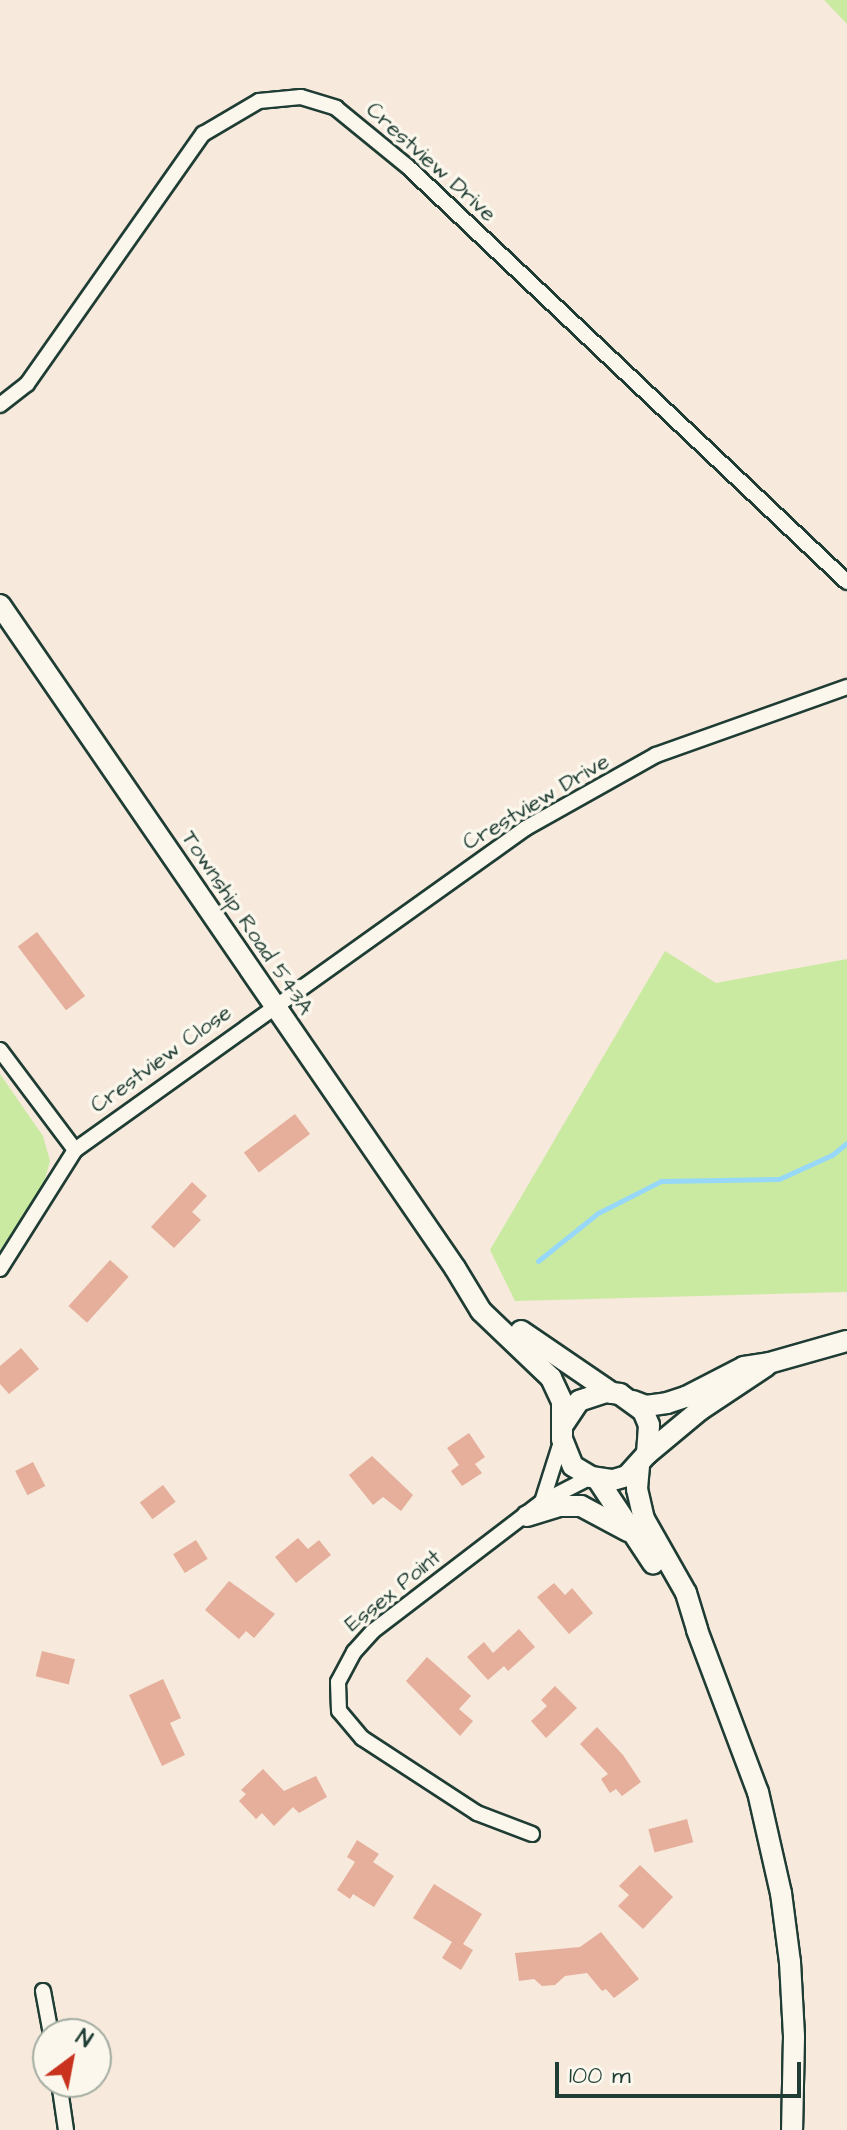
<!DOCTYPE html>
<html>
<head>
<meta charset="utf-8">
<style>
	body { margin:0 }
	#map { position:relative; width:847px; height:2130px; overflow:hidden; background:#f7e9dc; font-family:"Architects Daughter",sans-serif }
	div>[style] { position:absolute }
	.green>* { inset:0; background:#caeaa2 }
	.stream>* { height:5px; margin:-2.5px; padding:0 2.5px; transform-origin:2.5px; border-radius:2.5px; background:#97d8f9 }
	.building>* { inset:0; background:#e5af9b; transform-origin:0 0 }
	.roads { filter:drop-shadow(2px 0 #1f3d34) drop-shadow(-2px 0 #1f3d34) drop-shadow(0 2px #1f3d34) drop-shadow(0 -2px #1f3d34) }
	.minor>* { height:14px; margin:-7px; padding:0 7px; transform-origin:7px; border-radius:7px; background:#fbf7ec }
	.secondary>* { height:20px; margin:-10px; padding:0 10px; transform-origin:10px; border-radius:10px; background:#fbf7ec }
	span { translate:-50% -50%; white-space:nowrap; text-align:center; line-height:1.15; -webkit-text-stroke:7px #fbf7ec; paint-order:stroke }
	.street-label { font-size:22px; color:#1f3d34 }
	.north { position:absolute; left:32px; top:2018px; width:80px; height:80px; box-sizing:border-box; background:#fbf7ec; border:2px solid #a3ada2; border-radius:50%; rotate:32deg; font-size:22px; font-weight:700; line-height:32px; text-align:center; color:#1f3d34 }
	.north::after { content:''; display:block; margin:auto; width:28px; height:36px; background:#c8321e; clip-path:polygon(50% 0,100% 100%,50% 72%,0 100%) }
	.scale { position:absolute; left:555px; top:2062px; width:246px; height:36px; box-sizing:border-box; border:4px solid #1f3d34; border-top:0; padding-left:10px; font-size:24px; line-height:28px; white-space:nowrap; color:#1f3d34; -webkit-text-stroke:6px #fbf7ec; paint-order:stroke }
</style>
</head>
<body>
<div id="map">
	<div class="green">
		<div style="clip-path:polygon(825px 0,847px 0,847px 24px,824px 0)"></div>
		<div style="clip-path:polygon(665px 951px,716px 983px,847px 959px,847px 1292px,515px 1301px,490px 1250px)"></div>
		<div style="clip-path:polygon(0 1074px,43px 1136px,50px 1161px,42px 1190px,0 1250px)"></div>
	</div>
	<div class="stream">
		<div style="left:538px;top:1261px;width:77px;rotate:-38.7deg"></div>
		<div style="left:598px;top:1213px;width:71px;rotate:-26.9deg"></div>
		<div style="left:661px;top:1181px;width:118px;rotate:-1deg"></div>
		<div style="left:779px;top:1179px;width:58px;rotate:-24.4deg"></div>
		<div style="left:832px;top:1155px;width:19px;rotate:-39deg"></div>
	</div>
	<div class="building">
		<div style="left:37px;top:932px;width:80px;height:24px;rotate:53deg"></div>
		<div style="left:295px;top:1114px;width:25px;height:64px;rotate:53deg"></div>
		<div style="clip-path:polygon(192px 1182px,207px 1196px,192px 1212px,201px 1220px,174px 1248px,151px 1227px)"></div>
		<div style="left:110px;top:1260px;width:25px;height:62px;rotate:42deg"></div>
		<div style="clip-path:polygon(21px 1348px,39px 1369px,9px 1394px,0 1384px,0 1366px)"></div>
		<div style="clip-path:polygon(469px 1433px,485px 1457px,475px 1464px,482px 1473px,462px 1486px,451px 1471px,459px 1465px,447px 1448px)"></div>
		<div style="clip-path:polygon(372px 1456px,413px 1495px,401px 1511px,383px 1497px,373px 1505px,349px 1475px)"></div>
		<div style="left:33px;top:1462px;width:27px;height:20px;rotate:63deg"></div>
		<div style="left:163px;top:1485px;width:21px;height:29px;rotate:53deg"></div>
		<div style="clip-path:polygon(298px 1538px,308px 1549px,319px 1540px,331px 1555px,296px 1583px,275px 1557px)"></div>
		<div style="left:196px;top:1540px;width:22px;height:27px;rotate:58deg"></div>
		<div style="clip-path:polygon(229px 1581px,275px 1614px,254px 1638px,246px 1631px,239px 1639px,205px 1610px)"></div>
		<div style="clip-path:polygon(554px 1583px,565px 1595px,572px 1588px,593px 1613px,569px 1634px,537px 1597px)"></div>
		<div style="clip-path:polygon(519px 1629px,535px 1647px,508px 1671px,504px 1666px,488px 1680px,467px 1657px,484px 1642px,493px 1653px)"></div>
		<div style="left:42px;top:1651px;width:34px;height:26px;rotate:14deg"></div>
		<div style="clip-path:polygon(427px 1657px,471px 1696px,459px 1709px,473px 1721px,460px 1736px,406px 1681px)"></div>
		<div style="clip-path:polygon(163px 1679px,181px 1718px,170px 1723px,185px 1755px,162px 1766px,129px 1695px)"></div>
		<div style="clip-path:polygon(555px 1686px,577px 1708px,546px 1738px,531px 1721px,547px 1706px,541px 1700px)"></div>
		<div style="clip-path:polygon(597px 1727px,623px 1755px,641px 1782px,622px 1796px,616px 1789px,610px 1793px,601px 1779px,608px 1774px,580px 1744px)"></div>
		<div style="clip-path:polygon(263px 1769px,284px 1791px,316px 1776px,327px 1797px,299px 1813px,293px 1807px,274px 1826px,262px 1813px,256px 1819px,239px 1801px,246px 1794px,241px 1790px)"></div>
		<div style="left:687px;top:1819px;width:24px;height:40px;rotate:75deg"></div>
		<div style="clip-path:polygon(357px 1840px,379px 1854px,373px 1862px,394px 1876px,374px 1907px,353px 1894px,350px 1899px,337px 1890px,355px 1862px,347px 1857px)"></div>
		<div style="clip-path:polygon(640px 1865px,673px 1897px,643px 1929px,618px 1906px,629px 1895px,619px 1886px)"></div>
		<div style="clip-path:polygon(434px 1884px,482px 1914px,463px 1944px,473px 1950px,461px 1970px,442px 1958px,452px 1942px,413px 1918px)"></div>
		<div style="clip-path:polygon(601px 1932px,639px 1979px,614px 1998px,606px 1989px,602px 1991px,587px 1973px,565px 1976px,555px 1985px,542px 1986px,534px 1979px,519px 1981px,515px 1953px,580px 1947px)"></div>
	</div>
	<div class="roads">
		<div class="minor">
			<div style="left:0;top:405px;width:34px;rotate:-38deg"></div>
			<div style="left:27px;top:384px;width:306px;rotate:-54.9deg"></div>
			<div style="left:203px;top:134px;width:65px;rotate:-30.5deg"></div>
			<div style="left:259px;top:101px;width:42px;rotate:-5.4deg"></div>
			<div style="left:301px;top:97px;width:37px;rotate:17deg"></div>
			<div style="left:336px;top:108px;width:93px;rotate:39.3deg"></div>
			<div style="left:408px;top:167px;width:604px;rotate:43.39deg"></div>
			<div style="left:0;top:1050px;width:125px;rotate:53.1deg"></div>
			<div style="left:0;top:1269px;width:141px;rotate:-57.8deg"></div>
			<div style="left:75px;top:1150px;width:554px;rotate:-35.53deg"></div>
			<div style="left:526px;top:828px;width:149px;rotate:-29.3deg"></div>
			<div style="left:656px;top:755px;width:203px;rotate:-19.6deg"></div>
			<div style="left:542px;top:1502px;width:66px;rotate:-72.4deg"></div>
			<div style="left:532px;top:1834px;width:59px;rotate:-159.1deg"></div>
			<div style="left:477px;top:1813px;width:137px;rotate:-146.9deg"></div>
			<div style="left:362px;top:1738px;width:35px;rotate:-130deg"></div>
			<div style="left:339px;top:1711px;width:29px;rotate:-92deg"></div>
			<div style="left:338px;top:1682px;width:34px;rotate:-62deg"></div>
			<div style="left:354px;top:1652px;width:28px;rotate:-48deg"></div>
			<div style="left:373px;top:1631px;width:213px;rotate:-37.4deg"></div>
			<div style="left:542px;top:1502px;width:55px;rotate:-27deg"></div>
			<div style="left:43px;top:1991px;width:44px;rotate:79.5deg"></div>
			<div style="left:59px;top:2082px;width:49px;rotate:81.7deg"></div>
		</div>
		<div class="secondary">
			<div style="left:0;top:605px;width:804px;rotate:55.54deg"></div>
			<div style="left:455px;top:1268px;width:50px;rotate:58.8deg"></div>
			<div style="left:481px;top:1311px;width:97px;rotate:43.7deg"></div>
			<div style="left:551px;top:1378px;width:26px;rotate:65deg"></div>
			<div style="left:562px;top:1402px;width:37px;rotate:90deg"></div>
			<div style="left:562px;top:1439px;width:29px;rotate:68deg"></div>
			<div style="left:573px;top:1466px;width:21px;rotate:31deg"></div>
			<div style="left:591px;top:1477px;width:22px;rotate:8deg"></div>
			<div style="left:613px;top:1480px;width:15px;rotate:-16deg"></div>
			<div style="left:627px;top:1476px;width:30px;rotate:-48deg"></div>
			<div style="left:647px;top:1454px;width:29px;rotate:-86deg"></div>
			<div style="left:649px;top:1425px;width:15px;rotate:-113deg"></div>
			<div style="left:643px;top:1411px;width:29px;rotate:-144deg"></div>
			<div style="left:620px;top:1394px;width:14px;rotate:-172deg"></div>
			<div style="left:606px;top:1392px;width:28px;rotate:162deg"></div>
			<div style="left:579px;top:1401px;width:29px;rotate:124deg"></div>
			<div style="left:521px;top:1331px;width:110px;rotate:34.3deg"></div>
			<div style="left:633px;top:1401px;width:14px;rotate:21deg"></div>
			<div style="left:646px;top:1406px;width:21px;rotate:-8deg"></div>
			<div style="left:667px;top:1403px;width:20px;rotate:-18deg"></div>
			<div style="left:686px;top:1397px;width:65px;rotate:-27.3deg"></div>
			<div style="left:744px;top:1367px;width:25px;rotate:-9deg"></div>
			<div style="left:769px;top:1363px;width:81px;rotate:-15.8deg"></div>
			<div style="left:647px;top:1454px;width:69px;rotate:-39.7deg"></div>
			<div style="left:700px;top:1410px;width:79px;rotate:-33.7deg"></div>
			<div style="left:639px;top:1466px;width:23px;rotate:95deg"></div>
			<div style="left:637px;top:1489px;width:31px;rotate:77deg"></div>
			<div style="left:644px;top:1519px;width:85px;rotate:60.4deg"></div>
			<div style="left:686px;top:1593px;width:39px;rotate:73deg"></div>
			<div style="left:697px;top:1630px;width:173px;rotate:69.4deg"></div>
			<div style="left:758px;top:1792px;width:104px;rotate:77.2deg"></div>
			<div style="left:781px;top:1893px;width:70px;rotate:82.6deg"></div>
			<div style="left:790px;top:1962px;width:75px;rotate:86.9deg"></div>
			<div style="left:794px;top:2037px;width:93px;rotate:91.2deg"></div>
			<div style="left:598px;top:1480px;width:100px;rotate:56.5deg"></div>
			<div style="left:527px;top:1516px;width:34px;rotate:-17deg"></div>
			<div style="left:560px;top:1506px;width:21px"></div>
			<div style="left:581px;top:1506px;width:53px;rotate:28deg"></div>
		</div>
	</div>
	<div class="street-label">
		<span style="left:431px;top:162px;rotate:42deg">Crestview Drive</span>
		<span style="left:536px;top:802px;rotate:-31deg">Crestview Drive</span>
		<span style="left:247px;top:923px;rotate:56deg">Township Road 543A</span>
		<span style="left:161px;top:1059px;rotate:-36deg">Crestview Close</span>
		<span style="left:393px;top:1591px;rotate:-39deg">Essex Point</span>
	</div>
	<div class="north">N</div>
	<div class="scale">100 m</div>
</div>
</body>
</html>
